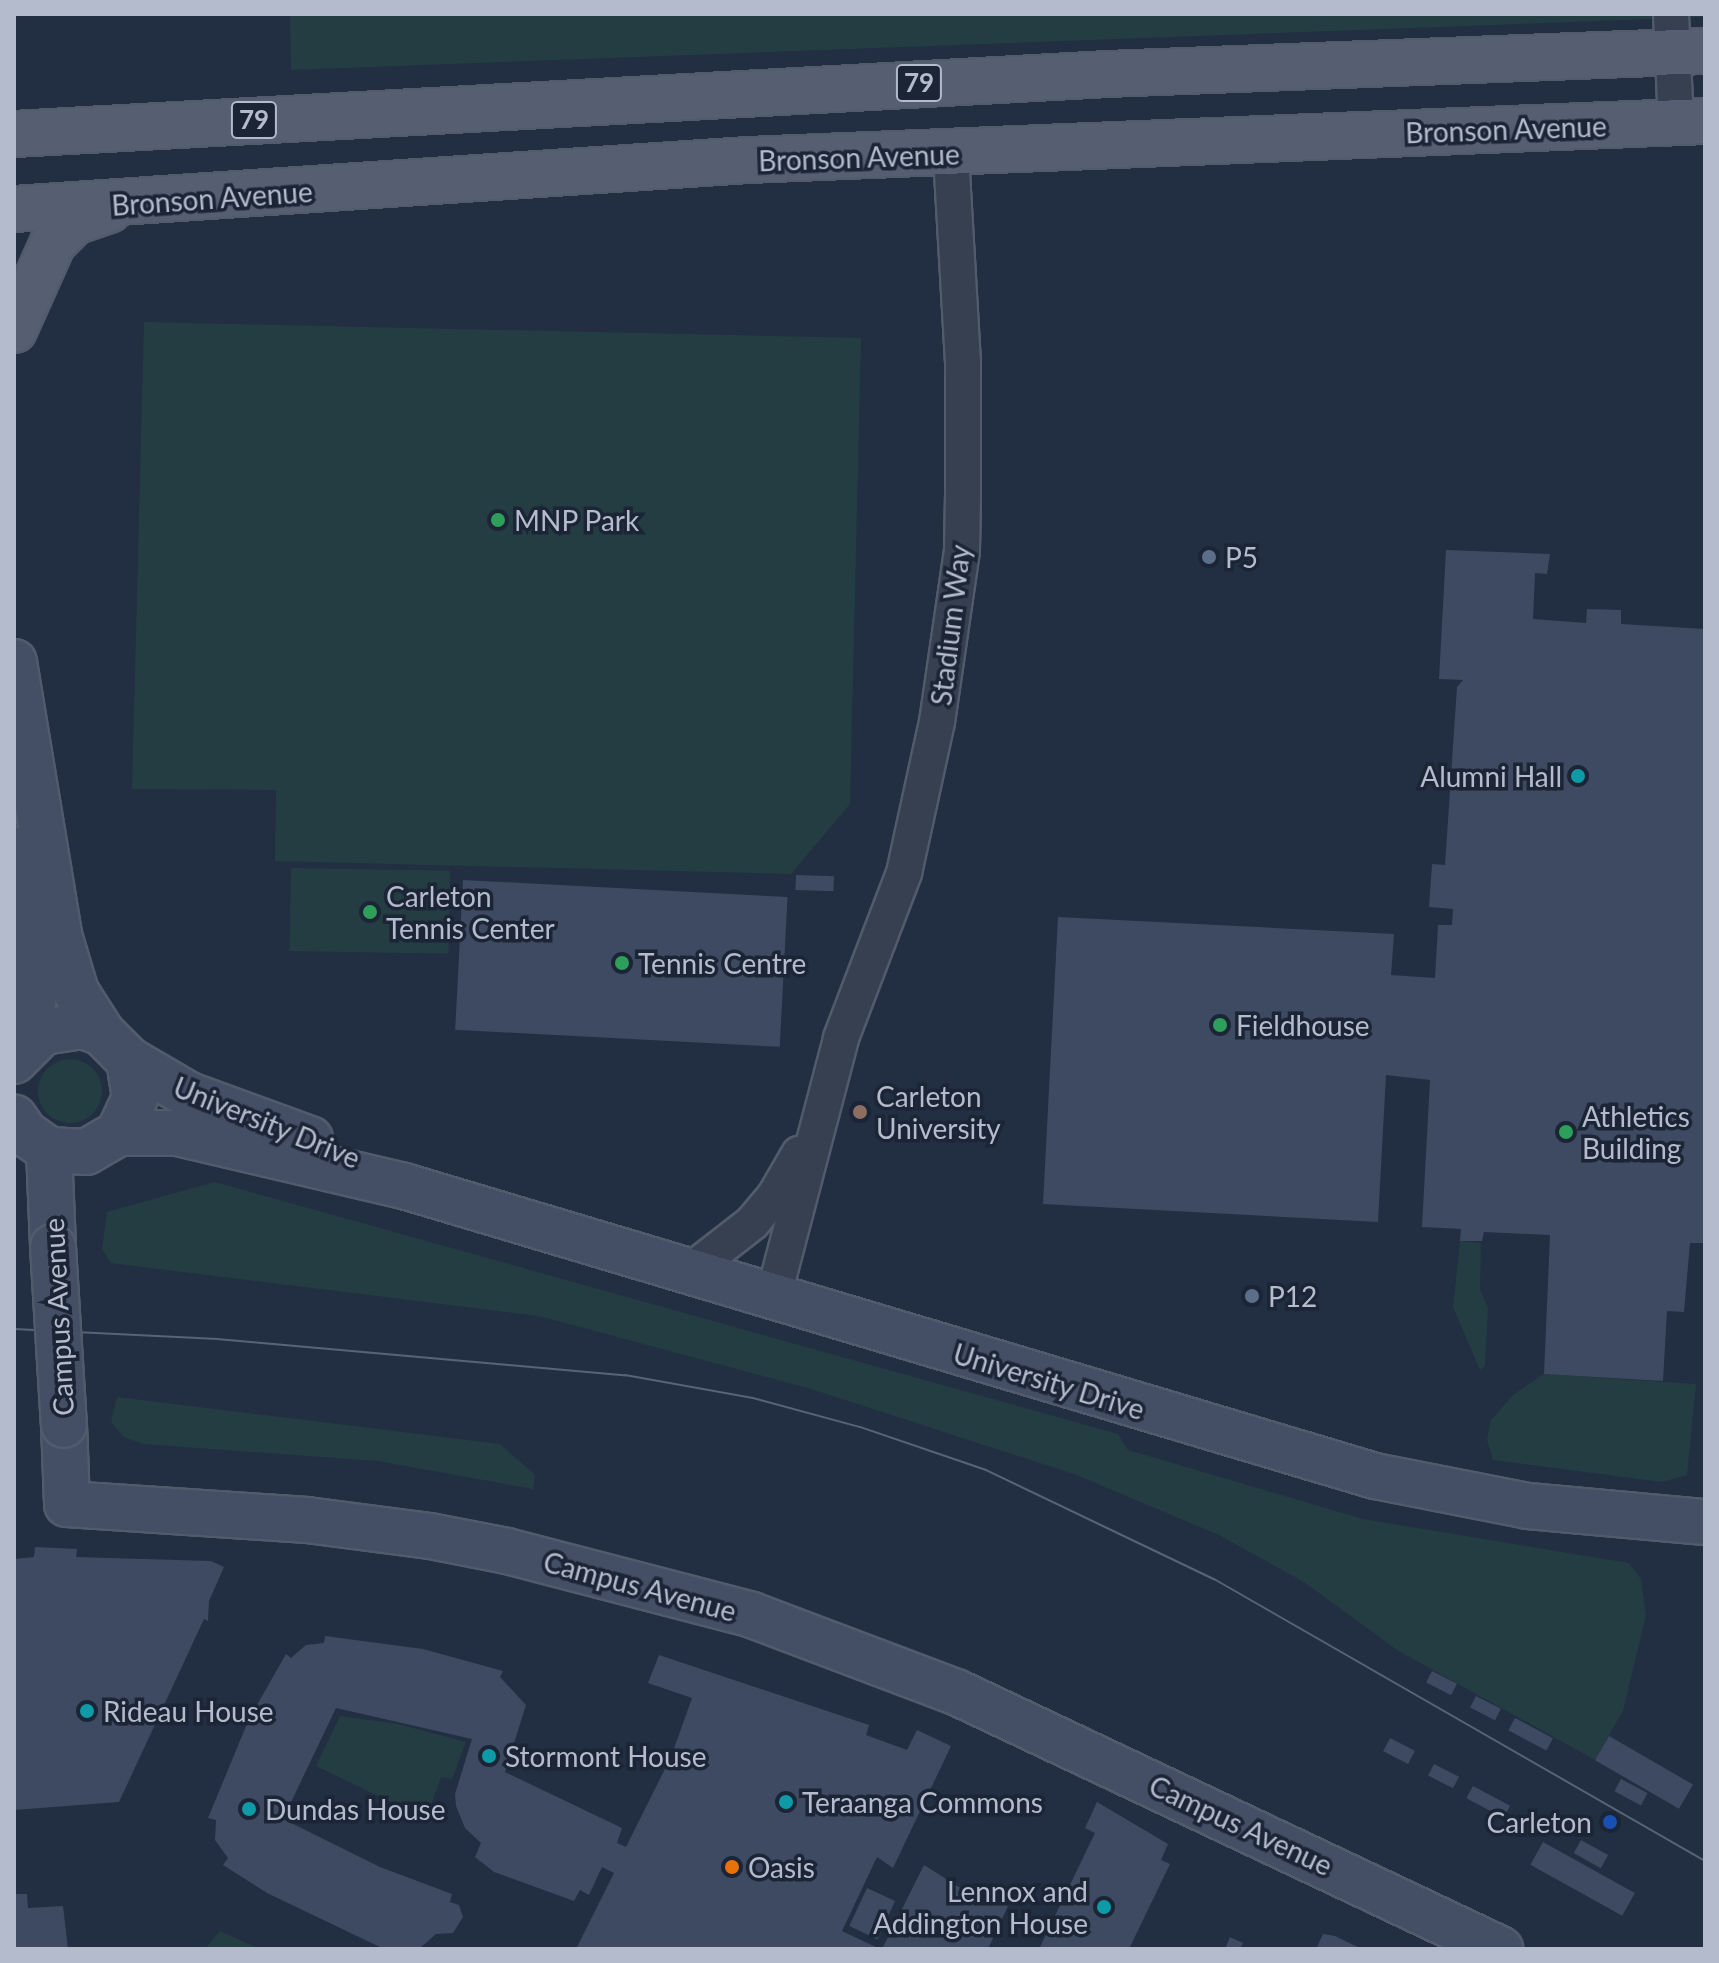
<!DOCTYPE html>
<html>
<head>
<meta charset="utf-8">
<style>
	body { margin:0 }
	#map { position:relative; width:1719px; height:1963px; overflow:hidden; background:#222e42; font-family:Lato,sans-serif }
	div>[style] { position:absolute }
	.green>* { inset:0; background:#243d42; transform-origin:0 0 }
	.round { border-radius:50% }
	.building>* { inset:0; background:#3e4a62; transform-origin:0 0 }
	.roads { filter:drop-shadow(2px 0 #525b6c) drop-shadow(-2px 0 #525b6c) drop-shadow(0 2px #525b6c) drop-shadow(0 -2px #525b6c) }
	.street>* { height:34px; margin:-17px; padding:0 17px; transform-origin:17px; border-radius:17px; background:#374051 }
	.secondary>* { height:44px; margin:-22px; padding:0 22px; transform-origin:22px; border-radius:22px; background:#444e65 }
	.primary>* { height:44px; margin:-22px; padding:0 22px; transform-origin:22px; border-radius:22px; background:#555f71 }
	.tram>* { height:2px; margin:-1px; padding:0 1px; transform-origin:1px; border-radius:1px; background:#586379 }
	.bridges { filter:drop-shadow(2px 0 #525b6c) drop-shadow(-2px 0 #525b6c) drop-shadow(0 2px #525b6c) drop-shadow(0 -2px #525b6c) }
	.secondary-bridge>* { height:44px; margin:-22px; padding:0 22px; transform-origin:22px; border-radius:22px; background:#444e65 }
	.dots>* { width:22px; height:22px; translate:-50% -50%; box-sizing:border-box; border:4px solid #1c2536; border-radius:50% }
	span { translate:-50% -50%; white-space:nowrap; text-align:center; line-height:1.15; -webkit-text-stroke:7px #1c2536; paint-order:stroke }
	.shield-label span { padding:2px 6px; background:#1c2536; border:2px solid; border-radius:6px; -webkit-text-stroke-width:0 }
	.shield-label { font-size:26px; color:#b3bbcc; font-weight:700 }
	.street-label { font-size:28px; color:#b3bbcc }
	.poi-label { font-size:28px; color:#b3bbcc }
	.left { translate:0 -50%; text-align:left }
	.right { translate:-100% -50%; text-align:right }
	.frame { position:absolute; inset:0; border:16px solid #b3bbcc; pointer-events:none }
</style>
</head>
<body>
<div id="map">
	<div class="green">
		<div style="clip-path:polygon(290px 14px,1705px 14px,1705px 17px,291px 70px)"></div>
		<div style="clip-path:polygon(144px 322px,861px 338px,850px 804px,791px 874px,275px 861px,276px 790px,132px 789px)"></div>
		<div style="left:291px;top:868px;width:159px;height:83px;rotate:1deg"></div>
		<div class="round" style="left:38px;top:1059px;width:64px;height:64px"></div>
		<div style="clip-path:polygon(215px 1182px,1118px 1434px,1128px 1450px,1363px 1519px,1629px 1563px,1641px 1579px,1646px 1615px,1623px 1711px,1595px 1760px,1397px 1650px,1304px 1582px,1219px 1535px,1074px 1474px,808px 1388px,539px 1316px,111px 1263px,102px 1249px,107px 1212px)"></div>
		<div style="clip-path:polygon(1460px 1241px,1481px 1243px,1480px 1289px,1488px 1308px,1485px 1366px,1480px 1370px,1453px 1307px)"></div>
		<div style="clip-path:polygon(1544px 1374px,1696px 1384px,1687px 1475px,1662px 1482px,1493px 1460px,1487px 1440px,1491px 1420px,1514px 1394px)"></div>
		<div style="clip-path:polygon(117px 1397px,500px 1444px,535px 1475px,533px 1489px,378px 1461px,143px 1444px,124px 1437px,111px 1422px)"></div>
		<div style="clip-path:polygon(340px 1716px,398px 1724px,466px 1742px,452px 1779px,441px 1777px,426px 1819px,316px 1766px)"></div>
		<div style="clip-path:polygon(220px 1931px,260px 1949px,205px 1949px)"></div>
	</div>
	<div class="building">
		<div style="clip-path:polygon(1446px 550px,1550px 554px,1547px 574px,1535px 573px,1533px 619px,1586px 623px,1587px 609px,1621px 610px,1621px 624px,1705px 629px,1705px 1243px,1690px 1243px,1684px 1312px,1667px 1311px,1663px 1381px,1544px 1374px,1550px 1235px,1484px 1232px,1482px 1241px,1460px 1241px,1461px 1229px,1422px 1227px,1430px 1080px,1386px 1075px,1378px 1222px,1043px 1204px,1058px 917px,1394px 934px,1391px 975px,1435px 978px,1438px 925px,1452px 925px,1453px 909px,1429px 907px,1432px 864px,1445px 865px,1457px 687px,1463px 680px,1439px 679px)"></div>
		<div style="left:796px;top:875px;width:38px;height:15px;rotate:2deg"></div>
		<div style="left:463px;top:880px;width:325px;height:150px;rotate:3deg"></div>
		<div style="clip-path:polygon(35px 1547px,77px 1549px,76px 1557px,211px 1561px,224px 1567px,209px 1601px,208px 1621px,204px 1619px,119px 1802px,14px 1810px,14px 1559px,34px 1557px)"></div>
		<div style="clip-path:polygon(325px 1636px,423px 1649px,503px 1671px,500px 1677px,526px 1705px,505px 1772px,622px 1828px,617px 1843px,626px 1847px,671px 1757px,692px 1698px,648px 1683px,659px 1655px,869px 1725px,866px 1735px,907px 1750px,917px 1730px,951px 1746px,893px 1868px,877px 1857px,842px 1931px,880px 1949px,576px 1949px,614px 1873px,602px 1867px,589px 1895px,580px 1890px,574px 1901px,494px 1872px,475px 1857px,481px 1843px,465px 1828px,456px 1806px,455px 1794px,472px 1739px,336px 1708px,283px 1819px,380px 1867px,452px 1894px,450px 1902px,459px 1905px,463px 1917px,453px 1933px,436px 1934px,419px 1949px,384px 1949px,267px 1893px,223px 1865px,228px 1858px,215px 1840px,216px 1820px,208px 1818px,249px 1719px,286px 1654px,291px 1658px,306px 1645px,324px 1643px)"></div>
		<div style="left:1432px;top:1671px;width:28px;height:13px;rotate:27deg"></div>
		<div style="left:1476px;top:1696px;width:28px;height:13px;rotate:27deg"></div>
		<div style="left:1515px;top:1718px;width:43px;height:14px;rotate:28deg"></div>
		<div style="left:1609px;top:1736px;width:97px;height:28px;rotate:30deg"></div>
		<div style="left:1390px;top:1738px;width:28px;height:15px;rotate:27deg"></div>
		<div style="left:1434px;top:1764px;width:28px;height:13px;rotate:27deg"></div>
		<div style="left:1621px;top:1779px;width:30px;height:14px;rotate:28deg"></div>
		<div style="left:1473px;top:1786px;width:42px;height:14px;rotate:28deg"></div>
		<div style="clip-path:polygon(1097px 1802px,1168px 1844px,1161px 1860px,1170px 1864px,1129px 1949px,1039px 1949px,1095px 1833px,1085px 1828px)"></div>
		<div style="left:1581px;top:1840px;width:31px;height:15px;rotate:29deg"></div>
		<div style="left:1543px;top:1842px;width:105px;height:26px;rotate:29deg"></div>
		<div style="clip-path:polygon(924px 1865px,970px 1894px,973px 1889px,1008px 1906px,988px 1949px,882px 1949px)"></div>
		<div style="left:867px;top:1888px;width:31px;height:42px;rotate:25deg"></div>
		<div style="clip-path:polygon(14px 1894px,27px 1894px,28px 1908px,63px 1906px,68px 1949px,14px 1949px)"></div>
		<div style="clip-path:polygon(1323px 1934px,1335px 1936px,1362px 1949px,1316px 1949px)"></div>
		<div style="clip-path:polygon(1230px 1937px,1243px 1943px,1240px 1949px,1225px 1949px)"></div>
	</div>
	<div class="roads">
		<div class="street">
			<div style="left:1671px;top:14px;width:109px;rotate:87.4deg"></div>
			<div style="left:689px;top:1272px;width:80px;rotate:-37.9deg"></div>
			<div style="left:752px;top:1223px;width:34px;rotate:-50deg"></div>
			<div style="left:774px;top:1197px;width:50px;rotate:-59.8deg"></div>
			<div style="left:773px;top:1298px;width:269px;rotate:-75.3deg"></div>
			<div style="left:841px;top:1038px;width:177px;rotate:-69.1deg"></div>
			<div style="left:904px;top:873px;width:155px;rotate:-77.7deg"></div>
			<div style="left:937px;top:722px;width:173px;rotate:-81.7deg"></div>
			<div style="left:962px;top:551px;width:56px;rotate:-89deg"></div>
			<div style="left:963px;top:495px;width:132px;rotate:-90deg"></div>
			<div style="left:963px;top:363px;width:209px;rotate:-93.3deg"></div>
		</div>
		<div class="secondary">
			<div style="left:14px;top:662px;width:277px;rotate:80.6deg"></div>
			<div style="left:59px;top:935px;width:59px;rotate:73.4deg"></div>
			<div style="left:76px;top:992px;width:49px;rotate:57.6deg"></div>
			<div style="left:14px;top:850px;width:142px;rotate:81.5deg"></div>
			<div style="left:35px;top:990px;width:55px;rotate:99.5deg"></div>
			<div style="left:129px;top:1060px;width:69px;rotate:30.3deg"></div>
			<div style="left:189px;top:1095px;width:129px;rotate:20deg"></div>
			<div style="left:14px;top:1061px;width:41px;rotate:-45deg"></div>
			<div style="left:43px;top:1032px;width:40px;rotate:-8.5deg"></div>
			<div style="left:83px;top:1026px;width:20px;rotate:20deg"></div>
			<div style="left:102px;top:1033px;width:38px;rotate:45deg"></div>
			<div style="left:129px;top:1060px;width:38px;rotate:81deg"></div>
			<div style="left:135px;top:1098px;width:38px;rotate:115deg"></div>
			<div style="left:119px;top:1133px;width:38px;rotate:150deg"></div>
			<div style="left:86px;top:1152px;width:37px;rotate:-177deg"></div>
			<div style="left:49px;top:1150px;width:29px;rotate:-145deg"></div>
			<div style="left:25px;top:1133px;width:19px;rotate:-125deg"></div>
			<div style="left:119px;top:1133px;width:59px"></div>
			<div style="left:178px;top:1133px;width:232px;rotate:13.2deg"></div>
			<div style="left:404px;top:1186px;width:1013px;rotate:16.63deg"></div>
			<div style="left:1375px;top:1476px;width:156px;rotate:11.1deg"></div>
			<div style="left:1528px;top:1506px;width:178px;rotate:5.2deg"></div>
			<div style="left:49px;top:1150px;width:97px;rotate:87.6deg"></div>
			<div style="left:64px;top:1425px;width:79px;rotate:87.8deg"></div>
			<div style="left:67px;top:1504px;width:241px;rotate:3.8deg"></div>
			<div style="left:307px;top:1520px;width:124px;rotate:7.4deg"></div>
			<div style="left:430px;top:1536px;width:78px;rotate:11deg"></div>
			<div style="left:507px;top:1551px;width:253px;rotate:14.6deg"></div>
			<div style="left:752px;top:1615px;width:218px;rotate:20.7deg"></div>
			<div style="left:956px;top:1692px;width:602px;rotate:25.29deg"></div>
		</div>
		<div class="primary">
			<div style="left:14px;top:134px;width:1095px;rotate:-3.14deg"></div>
			<div style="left:1107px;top:74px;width:598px;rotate:-2.2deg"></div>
			<div style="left:14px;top:209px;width:736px;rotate:-3.82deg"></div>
			<div style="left:748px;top:160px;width:958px;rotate:-2.33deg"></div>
			<div style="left:14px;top:330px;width:95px;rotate:-65.9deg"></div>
			<div style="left:53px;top:243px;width:30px;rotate:-45deg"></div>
			<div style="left:74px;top:222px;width:37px;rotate:-19deg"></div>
		</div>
	</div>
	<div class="tram">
		<div style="left:14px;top:1329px;width:204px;rotate:2.8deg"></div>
		<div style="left:218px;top:1339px;width:409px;rotate:5.1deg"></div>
		<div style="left:625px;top:1375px;width:130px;rotate:10.2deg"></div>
		<div style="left:753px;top:1398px;width:111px;rotate:15.2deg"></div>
		<div style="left:860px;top:1427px;width:133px;rotate:18.8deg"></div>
		<div style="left:986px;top:1470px;width:253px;rotate:25.6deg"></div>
		<div style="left:1214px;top:1579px;width:566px;rotate:29.87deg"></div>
	</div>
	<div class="bridges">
		<div class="secondary-bridge">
			<div style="left:53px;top:1247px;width:178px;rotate:86.5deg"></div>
		</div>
	</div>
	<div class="dots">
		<div style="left:498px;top:520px;background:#2e9e5b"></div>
		<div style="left:1209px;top:557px;background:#5c6f8a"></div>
		<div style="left:1578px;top:776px;background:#0f9aa8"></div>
		<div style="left:370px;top:912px;background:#2e9e5b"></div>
		<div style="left:622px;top:963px;background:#2e9e5b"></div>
		<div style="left:1220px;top:1025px;background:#2e9e5b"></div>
		<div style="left:860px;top:1112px;background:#8d6e63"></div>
		<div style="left:1566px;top:1132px;background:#2e9e5b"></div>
		<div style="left:1252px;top:1296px;background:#5c6f8a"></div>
		<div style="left:87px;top:1711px;background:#0f9aa8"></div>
		<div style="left:489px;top:1756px;background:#0f9aa8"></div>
		<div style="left:786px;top:1802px;background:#0f9aa8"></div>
		<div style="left:249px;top:1809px;background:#0f9aa8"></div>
		<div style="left:1610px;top:1822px;background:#1a4fb4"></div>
		<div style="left:732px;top:1867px;background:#e8710a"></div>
		<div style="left:1104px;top:1907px;background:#0f9aa8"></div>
	</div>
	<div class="shield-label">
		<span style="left:919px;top:83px">79</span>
		<span style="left:254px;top:120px">79</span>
	</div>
	<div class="street-label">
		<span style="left:1506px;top:129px;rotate:-2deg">Bronson Avenue</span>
		<span style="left:859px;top:157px;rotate:-2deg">Bronson Avenue</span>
		<span style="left:212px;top:198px;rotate:-4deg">Bronson Avenue</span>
		<span style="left:950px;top:625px;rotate:-83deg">Stadium Way</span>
		<span style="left:267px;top:1122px;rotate:22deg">University Drive</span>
		<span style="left:58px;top:1317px;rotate:-93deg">Campus Avenue</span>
		<span style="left:1049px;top:1381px;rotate:17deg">University Drive</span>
		<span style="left:640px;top:1586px;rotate:15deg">Campus Avenue</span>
		<span style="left:1241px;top:1825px;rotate:25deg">Campus Avenue</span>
	</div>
	<div class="poi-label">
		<span class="left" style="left:514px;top:520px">MNP Park</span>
		<span class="left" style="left:1225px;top:557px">P5</span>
		<span class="right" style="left:1562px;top:776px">Alumni Hall</span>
		<span class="left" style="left:386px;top:912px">Carleton<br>Tennis Center</span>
		<span class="left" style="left:638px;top:963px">Tennis Centre</span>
		<span class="left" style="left:1236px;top:1025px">Fieldhouse</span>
		<span class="left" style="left:876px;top:1112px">Carleton<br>University</span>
		<span class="left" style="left:1582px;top:1132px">Athletics<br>Building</span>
		<span class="left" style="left:1268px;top:1296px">P12</span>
		<span class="left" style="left:103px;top:1711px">Rideau House</span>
		<span class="left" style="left:505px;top:1756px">Stormont House</span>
		<span class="left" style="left:802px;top:1802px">Teraanga Commons</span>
		<span class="left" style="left:265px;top:1809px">Dundas House</span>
		<span class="right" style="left:1592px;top:1822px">Carleton</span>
		<span class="left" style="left:748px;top:1867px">Oasis</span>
		<span class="right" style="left:1088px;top:1907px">Lennox and<br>Addington House</span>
	</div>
	<div class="frame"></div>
</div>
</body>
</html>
